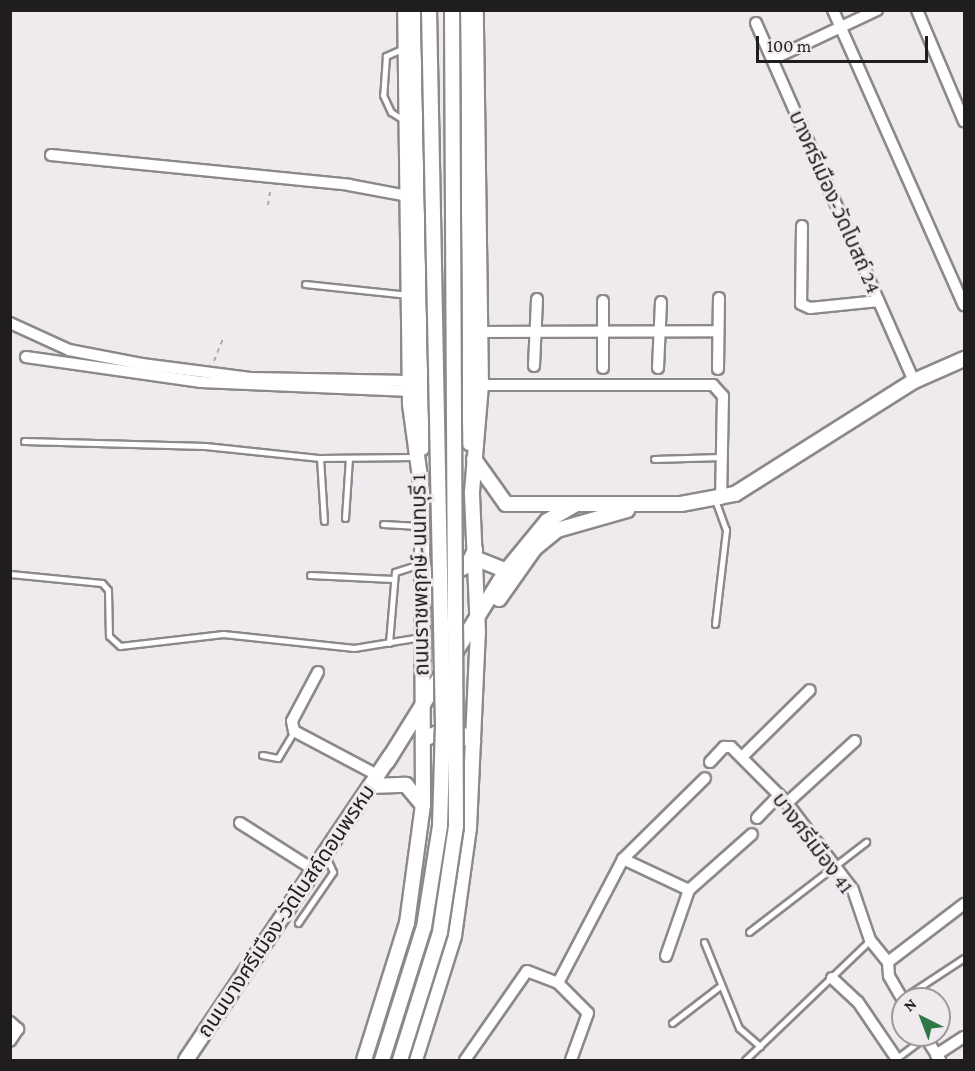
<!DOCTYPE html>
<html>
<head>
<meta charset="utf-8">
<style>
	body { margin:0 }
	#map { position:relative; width:975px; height:1071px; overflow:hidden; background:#efeaee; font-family:"Crimson Pro","Noto Sans Thai",serif }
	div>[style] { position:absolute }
	.path>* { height:2px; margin-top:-1px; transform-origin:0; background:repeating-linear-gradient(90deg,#aba7ab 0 4.5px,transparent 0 9px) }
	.roads { filter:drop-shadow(2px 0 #8d888c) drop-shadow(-2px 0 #8d888c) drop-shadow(0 2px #8d888c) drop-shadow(0 -2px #8d888c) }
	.lane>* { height:5px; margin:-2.5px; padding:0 2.5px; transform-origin:2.5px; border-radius:2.5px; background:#fff }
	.street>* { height:10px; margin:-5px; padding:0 5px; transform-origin:5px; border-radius:5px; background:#fff }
	.secondary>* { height:14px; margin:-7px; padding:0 7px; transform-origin:7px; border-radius:7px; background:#fff }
	.bridges { filter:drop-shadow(2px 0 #8d888c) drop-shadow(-2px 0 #8d888c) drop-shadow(0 2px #8d888c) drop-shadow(0 -2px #8d888c) }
	.secondary-bridge>* { height:14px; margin:-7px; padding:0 7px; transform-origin:7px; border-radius:7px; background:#fff }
	span { translate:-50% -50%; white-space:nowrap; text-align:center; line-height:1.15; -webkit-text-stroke:6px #efeaee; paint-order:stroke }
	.street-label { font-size:21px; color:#1f1d1f }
	.frame { position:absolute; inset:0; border:12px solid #1f1d1f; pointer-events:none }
	.north { position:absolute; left:891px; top:987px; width:60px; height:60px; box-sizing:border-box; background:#efeaee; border:2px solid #9c989b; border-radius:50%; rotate:318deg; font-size:16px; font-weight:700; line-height:24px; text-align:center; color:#1f1d1f }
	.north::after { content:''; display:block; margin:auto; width:21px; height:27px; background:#2f7846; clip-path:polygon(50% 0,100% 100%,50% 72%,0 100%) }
	.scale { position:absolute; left:756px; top:36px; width:172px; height:27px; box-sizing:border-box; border:3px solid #1f1d1f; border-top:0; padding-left:8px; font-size:18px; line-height:21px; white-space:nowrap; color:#1f1d1f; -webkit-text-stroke:4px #efeaee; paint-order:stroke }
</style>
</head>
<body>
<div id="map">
	<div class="path">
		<div style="left:268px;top:205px;width:18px;rotate:-81deg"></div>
		<div style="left:214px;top:361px;width:24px;rotate:-68deg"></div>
	</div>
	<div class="roads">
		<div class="lane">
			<div style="left:404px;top:48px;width:20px;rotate:156deg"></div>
			<div style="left:386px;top:56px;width:39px;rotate:94deg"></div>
			<div style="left:383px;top:95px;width:19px;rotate:65deg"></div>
			<div style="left:391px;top:112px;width:17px;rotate:33deg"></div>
			<div style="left:305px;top:284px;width:104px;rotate:6.1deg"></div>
			<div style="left:24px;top:441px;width:181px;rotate:1.6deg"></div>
			<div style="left:205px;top:446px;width:116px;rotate:6deg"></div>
			<div style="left:320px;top:458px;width:95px;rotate:-0.6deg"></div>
			<div style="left:320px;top:458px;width:63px;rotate:86.4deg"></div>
			<div style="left:654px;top:459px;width:67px;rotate:-1.7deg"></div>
			<div style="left:345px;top:518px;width:60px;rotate:-86.2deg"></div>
			<div style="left:383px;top:524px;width:36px;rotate:3deg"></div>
			<div style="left:10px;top:574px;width:92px;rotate:5.6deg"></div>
			<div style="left:102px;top:583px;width:9px;rotate:49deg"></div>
			<div style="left:108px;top:590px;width:46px;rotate:88.8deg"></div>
			<div style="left:109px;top:636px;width:15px;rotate:42deg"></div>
			<div style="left:120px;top:646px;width:104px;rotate:-6.6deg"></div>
			<div style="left:223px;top:634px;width:132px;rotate:6.1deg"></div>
			<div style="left:354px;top:648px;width:68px;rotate:-9.3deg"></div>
			<div style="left:310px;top:575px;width:83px;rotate:2.8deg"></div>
			<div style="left:715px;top:624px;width:95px;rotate:-83.3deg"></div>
			<div style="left:726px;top:530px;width:32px;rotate:-110deg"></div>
			<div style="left:389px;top:643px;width:71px;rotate:-85.2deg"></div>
			<div style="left:395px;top:572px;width:25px;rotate:-18deg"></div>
			<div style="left:262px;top:755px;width:16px;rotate:11deg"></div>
			<div style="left:278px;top:758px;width:31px;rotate:-59deg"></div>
			<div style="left:298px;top:923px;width:62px;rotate:-55.5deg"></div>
			<div style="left:333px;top:872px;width:17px;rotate:-114deg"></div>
			<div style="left:749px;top:932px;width:148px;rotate:-37.6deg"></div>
			<div style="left:704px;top:942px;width:93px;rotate:67.9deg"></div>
			<div style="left:739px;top:1028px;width:28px;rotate:41deg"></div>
			<div style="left:903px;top:998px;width:73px;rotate:-33.3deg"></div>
			<div style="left:672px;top:1023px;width:59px;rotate:-37.5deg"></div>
			<div style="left:897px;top:1058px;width:35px;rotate:-37deg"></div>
			<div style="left:745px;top:1060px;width:173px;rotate:-43.8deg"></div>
		</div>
		<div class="street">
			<div style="left:833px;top:10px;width:323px;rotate:66.1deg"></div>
			<div style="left:917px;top:10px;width:121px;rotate:67.1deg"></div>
			<div style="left:756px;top:23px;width:391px;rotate:66.2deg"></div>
			<div style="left:773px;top:59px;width:115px;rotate:-25.2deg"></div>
			<div style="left:51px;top:155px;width:300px;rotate:5.7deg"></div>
			<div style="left:349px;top:185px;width:59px;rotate:10.7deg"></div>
			<div style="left:802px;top:226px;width:78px;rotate:90.7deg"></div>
			<div style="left:801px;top:304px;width:10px;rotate:24deg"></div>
			<div style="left:810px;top:308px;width:69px;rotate:-5.8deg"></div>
			<div style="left:10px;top:323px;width:65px;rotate:24.6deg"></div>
			<div style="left:69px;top:350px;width:74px;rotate:10.9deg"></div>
			<div style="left:142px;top:364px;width:111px;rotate:7.3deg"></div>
			<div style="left:252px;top:378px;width:158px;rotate:1.1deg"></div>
			<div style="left:481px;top:332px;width:237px;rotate:-0.2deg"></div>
			<div style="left:26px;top:357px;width:177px;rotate:8.1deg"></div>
			<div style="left:201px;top:382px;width:209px;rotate:2.5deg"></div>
			<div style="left:534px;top:366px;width:67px;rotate:-87.4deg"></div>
			<div style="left:603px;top:368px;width:67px;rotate:-90deg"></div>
			<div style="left:658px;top:368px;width:66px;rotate:-87.4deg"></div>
			<div style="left:718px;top:369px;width:71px;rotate:-89.2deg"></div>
			<div style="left:481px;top:385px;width:232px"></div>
			<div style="left:713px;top:385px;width:15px;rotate:48deg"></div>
			<div style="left:723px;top:396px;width:103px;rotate:91.1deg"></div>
			<div style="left:318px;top:672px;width:55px;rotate:118deg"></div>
			<div style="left:292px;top:721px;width:10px;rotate:79deg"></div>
			<div style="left:294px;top:731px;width:94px;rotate:27.9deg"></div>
			<div style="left:742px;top:757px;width:95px;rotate:-44.6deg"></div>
			<div style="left:710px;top:762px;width:21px;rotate:-47deg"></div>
			<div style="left:724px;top:747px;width:7px"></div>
			<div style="left:731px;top:747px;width:79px;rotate:45deg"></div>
			<div style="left:787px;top:803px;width:109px;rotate:52.8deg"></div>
			<div style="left:853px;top:890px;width:53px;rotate:71.2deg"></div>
			<div style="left:870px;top:940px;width:28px;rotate:51deg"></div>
			<div style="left:888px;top:962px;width:14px;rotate:86deg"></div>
			<div style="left:889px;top:976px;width:28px;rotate:60deg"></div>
			<div style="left:787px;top:803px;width:92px;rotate:-42.4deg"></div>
			<div style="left:757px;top:818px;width:32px;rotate:-46deg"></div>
			<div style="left:240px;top:823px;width:88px;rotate:32.4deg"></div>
			<div style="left:623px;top:859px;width:73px;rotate:25.2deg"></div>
			<div style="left:666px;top:956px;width:70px;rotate:-70.8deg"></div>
			<div style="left:689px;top:890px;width:84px;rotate:-41.6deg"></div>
			<div style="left:888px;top:962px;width:96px;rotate:-37.3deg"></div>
			<div style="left:832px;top:978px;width:35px;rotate:43deg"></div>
			<div style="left:858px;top:1002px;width:68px;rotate:55.8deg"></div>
			<div style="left:558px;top:983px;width:140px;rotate:-62.3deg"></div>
			<div style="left:623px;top:859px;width:115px;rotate:-44.6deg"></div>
			<div style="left:10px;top:1022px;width:11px;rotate:41deg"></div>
			<div style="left:18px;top:1029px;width:14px;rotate:124deg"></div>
			<div style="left:924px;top:1035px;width:30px;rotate:57deg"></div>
			<div style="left:936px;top:1055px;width:33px;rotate:-33deg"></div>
			<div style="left:465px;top:1060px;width:108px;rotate:-55.1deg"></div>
			<div style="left:527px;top:971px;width:33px;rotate:21deg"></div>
			<div style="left:558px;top:983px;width:42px;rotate:45deg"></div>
			<div style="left:588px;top:1013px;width:50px;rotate:109.9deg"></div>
		</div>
		<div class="secondary">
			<div style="left:418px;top:10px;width:438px;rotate:89.5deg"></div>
			<div style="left:464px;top:10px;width:433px;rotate:89.3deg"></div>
			<div style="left:474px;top:459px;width:55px;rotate:54.6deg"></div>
			<div style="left:506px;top:504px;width:67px"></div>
			<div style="left:421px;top:559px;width:16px;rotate:72deg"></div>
			<div style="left:426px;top:574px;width:16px;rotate:18deg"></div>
			<div style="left:441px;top:579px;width:29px;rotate:-27deg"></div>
			<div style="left:467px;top:566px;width:18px;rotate:-63deg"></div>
			<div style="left:477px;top:559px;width:31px;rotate:22deg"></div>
			<div style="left:426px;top:574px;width:40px;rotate:68deg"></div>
			<div style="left:499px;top:599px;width:62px;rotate:-54.8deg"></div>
			<div style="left:535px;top:548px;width:28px;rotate:-39deg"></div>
			<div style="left:557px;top:530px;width:73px;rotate:-15.9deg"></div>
			<div style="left:424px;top:739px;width:30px;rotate:-24deg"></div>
			<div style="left:451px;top:727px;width:27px;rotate:34deg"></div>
			<div style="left:387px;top:762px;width:225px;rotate:-58.1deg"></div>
			<div style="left:506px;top:571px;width:65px;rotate:-50.6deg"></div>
			<div style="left:547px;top:521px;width:34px;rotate:-30deg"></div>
			<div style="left:577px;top:504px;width:104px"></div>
			<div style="left:681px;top:504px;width:55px;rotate:-10.5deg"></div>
			<div style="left:735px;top:494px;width:212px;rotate:-32.3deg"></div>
			<div style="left:914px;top:381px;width:55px;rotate:-23.7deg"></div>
			<div style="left:370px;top:786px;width:36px;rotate:-2deg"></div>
			<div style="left:406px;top:785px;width:26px;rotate:50deg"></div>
			<div style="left:186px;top:1060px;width:367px;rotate:-56.1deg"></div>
			<div style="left:364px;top:1060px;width:144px;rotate:-72.6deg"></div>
			<div style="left:407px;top:923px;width:119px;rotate:-82.3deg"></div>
			<div style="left:423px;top:805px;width:313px;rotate:-90.2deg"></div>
			<div style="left:422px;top:492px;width:89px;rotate:-97.8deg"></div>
			<div style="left:410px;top:404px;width:394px;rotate:-90.7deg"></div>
			<div style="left:415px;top:1060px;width:130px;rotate:-72.5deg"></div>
			<div style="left:454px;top:936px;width:109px;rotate:-82.1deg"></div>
			<div style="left:469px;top:828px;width:196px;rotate:-87.4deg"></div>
			<div style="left:478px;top:632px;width:140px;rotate:-92.5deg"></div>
			<div style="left:472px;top:492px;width:107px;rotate:-85.2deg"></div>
			<div style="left:481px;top:385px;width:375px;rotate:-90.8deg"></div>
		</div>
	</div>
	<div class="bridges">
		<div class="secondary-bridge">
			<div style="left:382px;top:1060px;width:139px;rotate:-72.5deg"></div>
			<div style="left:424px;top:927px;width:102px;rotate:-81deg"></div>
			<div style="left:440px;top:826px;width:100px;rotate:-88.3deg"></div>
			<div style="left:443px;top:726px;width:716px;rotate:-91.12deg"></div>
			<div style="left:400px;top:1060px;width:134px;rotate:-72.6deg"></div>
			<div style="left:440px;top:932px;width:107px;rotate:-81.4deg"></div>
			<div style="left:456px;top:826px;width:816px;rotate:-90.28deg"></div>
		</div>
	</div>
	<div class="street-label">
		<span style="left:835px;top:202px;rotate:66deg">บางศรีเมือง-วัดโบสถ์ 24</span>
		<span style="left:420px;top:575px;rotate:-91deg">ถนนราชพฤกษ์-นนทบุรี 1</span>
		<span style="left:813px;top:843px;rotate:53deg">บางศรีเมือง 41</span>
		<span style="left:286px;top:911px;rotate:-56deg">ถนนบางศรีเมือง-วัดโบสถ์ดอนพรหม</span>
	</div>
	<div class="frame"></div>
	<div class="north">N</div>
	<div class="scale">100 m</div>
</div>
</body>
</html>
